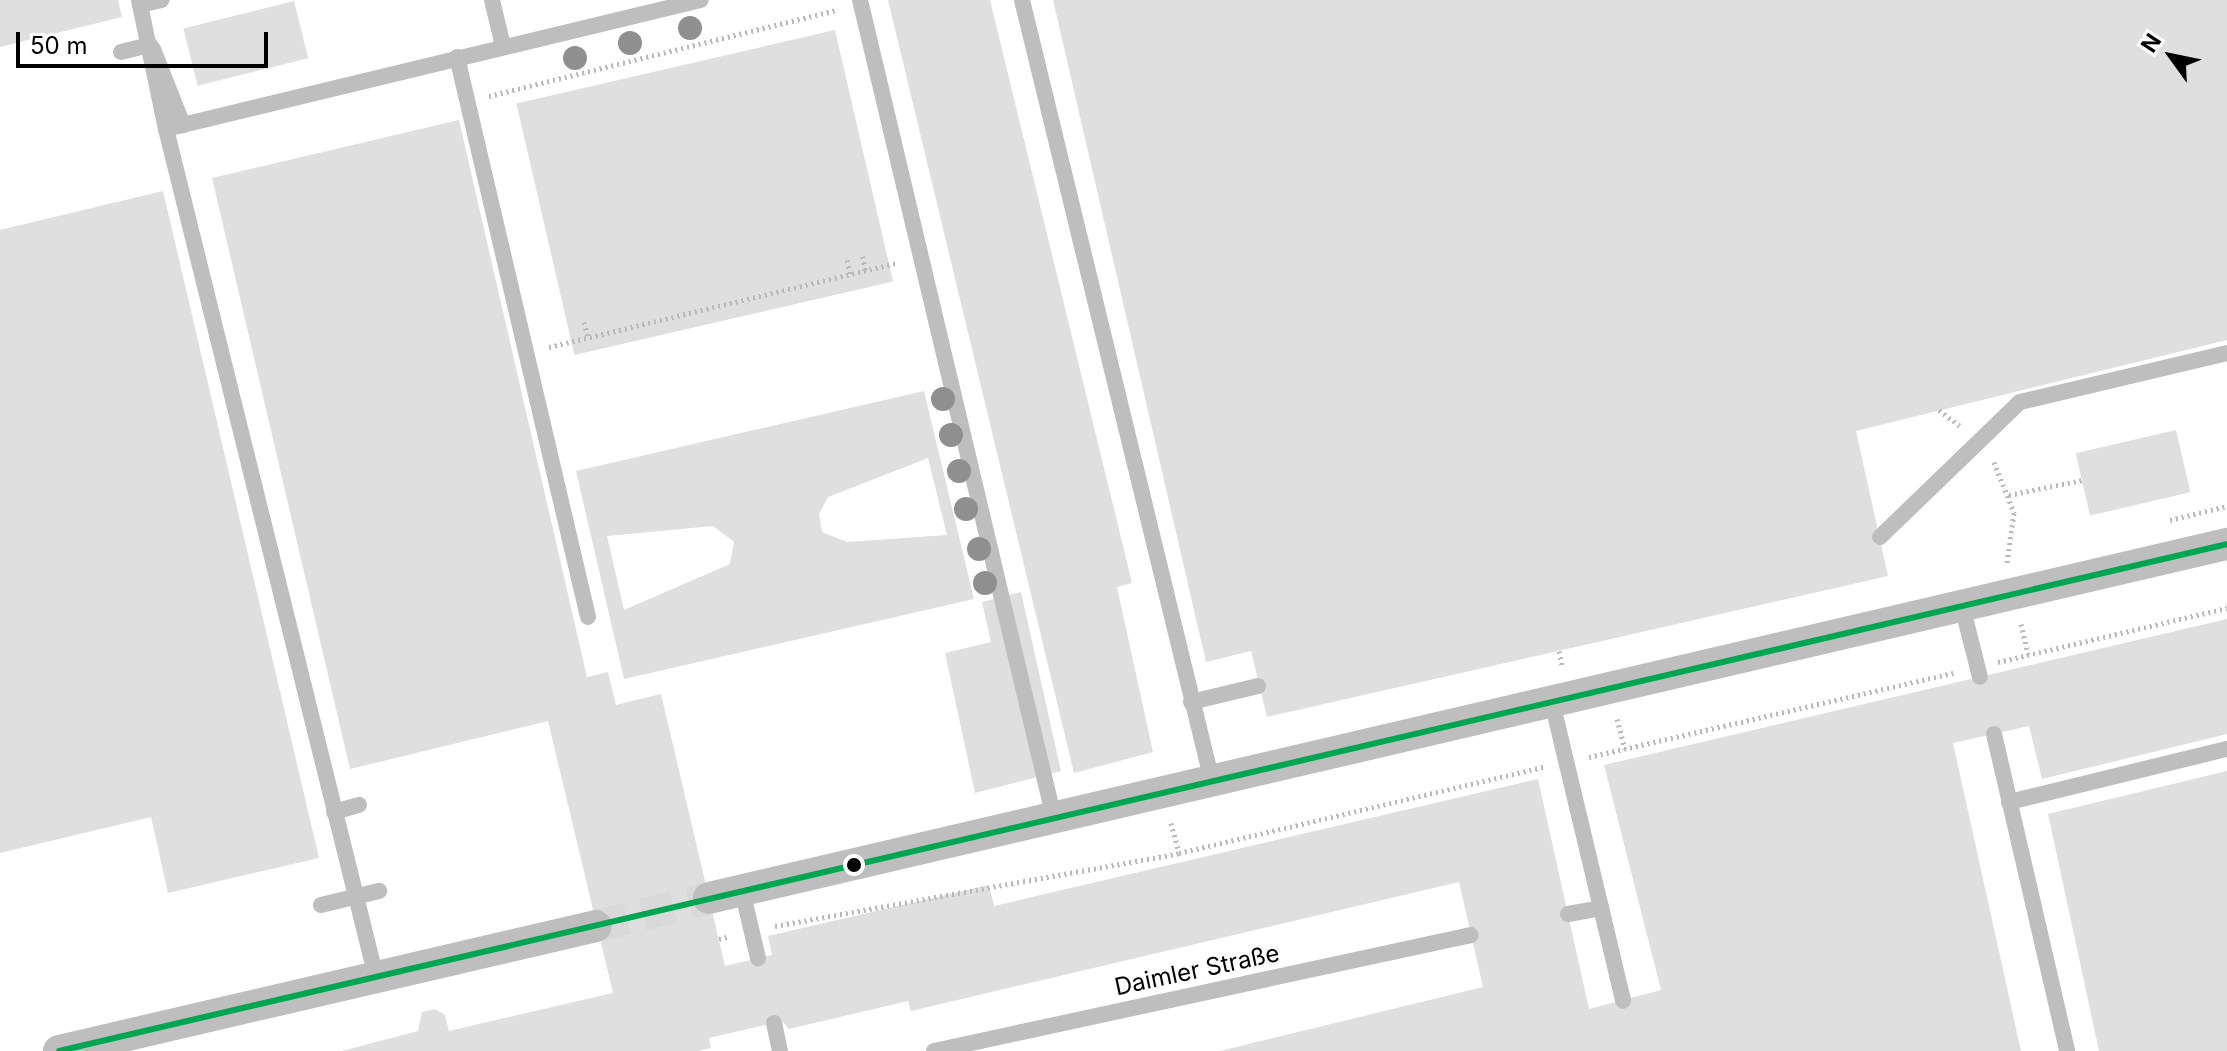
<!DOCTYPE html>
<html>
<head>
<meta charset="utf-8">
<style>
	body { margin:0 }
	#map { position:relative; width:2227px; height:1051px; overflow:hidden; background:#fff; font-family:Inter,sans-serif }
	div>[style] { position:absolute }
	.building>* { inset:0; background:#dfdfdf; transform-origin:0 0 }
	.minor-tunnel>* { height:32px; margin-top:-16px; transform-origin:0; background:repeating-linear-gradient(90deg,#d9d9d9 0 32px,transparent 0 48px) }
	.path>* { height:5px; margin-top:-2.5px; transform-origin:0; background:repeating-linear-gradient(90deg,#b9b9b9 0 2px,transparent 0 6px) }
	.service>* { height:16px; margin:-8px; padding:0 8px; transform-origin:8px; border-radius:8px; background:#bebebe }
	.minor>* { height:32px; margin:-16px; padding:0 16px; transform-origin:16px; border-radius:16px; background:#bebebe }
	.bus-1>* { height:6px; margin:-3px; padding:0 3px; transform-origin:3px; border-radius:3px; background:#00a651 }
	.trees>* { width:24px; height:24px; margin:-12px; border-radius:50%; background:#8f8f8f }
	.dots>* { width:22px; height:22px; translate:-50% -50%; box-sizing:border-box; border:4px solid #fff; border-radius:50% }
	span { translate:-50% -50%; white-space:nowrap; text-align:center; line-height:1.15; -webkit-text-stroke:7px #fff; paint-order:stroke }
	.street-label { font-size:24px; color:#000 }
	.north { position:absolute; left:2131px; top:16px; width:80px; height:80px; -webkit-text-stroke:6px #fff; paint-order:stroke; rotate:303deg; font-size:22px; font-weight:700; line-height:32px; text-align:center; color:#000 }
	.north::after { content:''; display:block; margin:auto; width:28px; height:36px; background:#000; clip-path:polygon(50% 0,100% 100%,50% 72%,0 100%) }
	.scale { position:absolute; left:16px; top:32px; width:252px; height:36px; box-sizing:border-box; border:4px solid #000; border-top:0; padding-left:10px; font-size:24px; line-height:28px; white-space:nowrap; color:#000; -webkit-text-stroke:6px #fff; paint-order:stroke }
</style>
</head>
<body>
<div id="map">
	<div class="building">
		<div style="clip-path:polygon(0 0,118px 0,122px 17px,0 47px)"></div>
		<div style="clip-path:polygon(888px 0,990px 0,1132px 583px,1117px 587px,1153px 752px,1074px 773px)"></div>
		<div style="clip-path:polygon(1053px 0,2227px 0,2227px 340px,1856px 431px,1888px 576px,1267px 717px,1251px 651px,1206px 662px)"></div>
		<div style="left:294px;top:1px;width:59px;height:114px;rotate:76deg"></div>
		<div style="left:835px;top:30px;width:258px;height:327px;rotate:77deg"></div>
		<div style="clip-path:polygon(459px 120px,587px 677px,608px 672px,616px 705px,661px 694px,725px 966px,772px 955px,768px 936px,989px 885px,994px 906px,1538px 779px,1589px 1009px,1661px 990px,1604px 765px,2227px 619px,2227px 734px,2042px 779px,2029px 726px,1953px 743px,2021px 1051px,1220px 1051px,1483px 987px,1459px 882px,911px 1011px,908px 1001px,789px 1029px,782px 1021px,709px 1038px,711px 1048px,698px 1051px,342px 1051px,418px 1031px,422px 1012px,435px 1009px,445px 1015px,449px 1031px,613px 993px,548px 721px,350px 769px,212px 178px)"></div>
		<div style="clip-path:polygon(163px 191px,319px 858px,168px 893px,151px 817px,0 853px,0 230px)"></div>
		<div style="clip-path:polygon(evenodd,924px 391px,974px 599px,624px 679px,576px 471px,924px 391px,928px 458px,947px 535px,847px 542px,822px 532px,819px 514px,828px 497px,928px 458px,924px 391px,713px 526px,734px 542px,730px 564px,624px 610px,607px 536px,713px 526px)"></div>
		<div style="left:2176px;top:430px;width:64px;height:103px;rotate:77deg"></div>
		<div style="clip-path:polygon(1021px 592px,1061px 771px,975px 793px,945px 653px,991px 642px,982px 602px)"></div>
		<div style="clip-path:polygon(2227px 771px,2227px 1051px,2099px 1051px,2048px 814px)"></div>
	</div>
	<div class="minor-tunnel">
		<div style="left:596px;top:926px;width:116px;rotate:-13.9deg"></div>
	</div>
	<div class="path">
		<div style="left:489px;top:96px;width:358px;rotate:-13.9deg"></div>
		<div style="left:863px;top:256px;width:15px;rotate:82deg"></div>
		<div style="left:847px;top:260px;width:14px;rotate:78deg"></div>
		<div style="left:584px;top:322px;width:16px;rotate:75deg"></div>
		<div style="left:549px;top:347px;width:358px;rotate:-13.6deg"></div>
		<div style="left:1939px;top:410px;width:26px;rotate:37deg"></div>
		<div style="left:1994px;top:462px;width:55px;rotate:68.6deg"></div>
		<div style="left:2014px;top:513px;width:50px;rotate:98deg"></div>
		<div style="left:2009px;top:495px;width:76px;rotate:-11.5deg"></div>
		<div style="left:2170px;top:520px;width:59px;rotate:-13.8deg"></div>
		<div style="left:2021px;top:624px;width:31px;rotate:77deg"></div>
		<div style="left:1559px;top:651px;width:14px;rotate:78deg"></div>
		<div style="left:1998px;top:662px;width:235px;rotate:-13.3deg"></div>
		<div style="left:1617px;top:719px;width:31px;rotate:75deg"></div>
		<div style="left:1589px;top:757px;width:375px;rotate:-13deg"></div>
		<div style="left:1171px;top:823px;width:31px;rotate:75deg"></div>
		<div style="left:775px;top:926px;width:411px;rotate:-10.2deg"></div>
		<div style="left:1179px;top:853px;width:375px;rotate:-13.3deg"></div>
		<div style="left:719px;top:939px;width:11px;rotate:-15deg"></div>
	</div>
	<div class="service">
		<div style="left:139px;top:0;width:132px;rotate:78.2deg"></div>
		<div style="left:492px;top:0;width:47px;rotate:76.6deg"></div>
		<div style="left:860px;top:0;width:841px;rotate:76.66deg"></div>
		<div style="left:1022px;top:0;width:804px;rotate:76.33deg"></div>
		<div style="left:140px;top:5px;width:22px;rotate:-13deg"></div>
		<div style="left:153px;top:49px;width:82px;rotate:68.5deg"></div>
		<div style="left:121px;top:52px;width:30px;rotate:-14deg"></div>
		<div style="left:457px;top:57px;width:575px;rotate:76.83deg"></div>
		<div style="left:1880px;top:537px;width:194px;rotate:-44deg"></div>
		<div style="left:2020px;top:402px;width:213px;rotate:-13.3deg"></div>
		<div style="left:1962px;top:606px;width:73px;rotate:75.8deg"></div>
		<div style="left:1191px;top:702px;width:69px;rotate:-13.4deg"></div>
		<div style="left:1552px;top:702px;width:307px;rotate:76.6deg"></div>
		<div style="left:1994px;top:734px;width:325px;rotate:77deg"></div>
		<div style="left:2009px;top:802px;width:224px;rotate:-13.7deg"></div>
		<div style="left:334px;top:812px;width:26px;rotate:-16deg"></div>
		<div style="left:742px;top:890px;width:70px;rotate:76.8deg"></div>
		<div style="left:321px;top:905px;width:60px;rotate:-13.6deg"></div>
		<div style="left:1568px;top:914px;width:34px;rotate:-10deg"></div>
		<div style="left:376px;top:977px;width:874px;rotate:-103.91deg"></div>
		<div style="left:166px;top:129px;width:550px;rotate:-13.56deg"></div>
		<div style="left:774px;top:1023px;width:29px;rotate:78deg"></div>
		<div style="left:934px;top:1051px;width:549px;rotate:-12.19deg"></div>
	</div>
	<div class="minor">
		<div style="left:709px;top:898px;width:1559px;rotate:-13.13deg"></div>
		<div style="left:59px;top:1051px;width:551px;rotate:-13.1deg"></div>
	</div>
	<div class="bus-1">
		<div style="left:59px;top:1051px;width:2226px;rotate:-13.16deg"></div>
	</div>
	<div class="trees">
		<div style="left:690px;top:28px"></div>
		<div style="left:630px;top:43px"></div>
		<div style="left:575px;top:58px"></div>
		<div style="left:943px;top:399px"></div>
		<div style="left:951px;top:435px"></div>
		<div style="left:959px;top:471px"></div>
		<div style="left:966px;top:509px"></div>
		<div style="left:979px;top:549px"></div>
		<div style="left:985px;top:583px"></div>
	</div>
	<div class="dots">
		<div style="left:854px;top:865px;background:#000"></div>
	</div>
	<div class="street-label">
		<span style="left:1197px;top:970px;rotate:-12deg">Daimler Straße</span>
	</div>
	<div class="north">N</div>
	<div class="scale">50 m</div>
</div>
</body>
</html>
